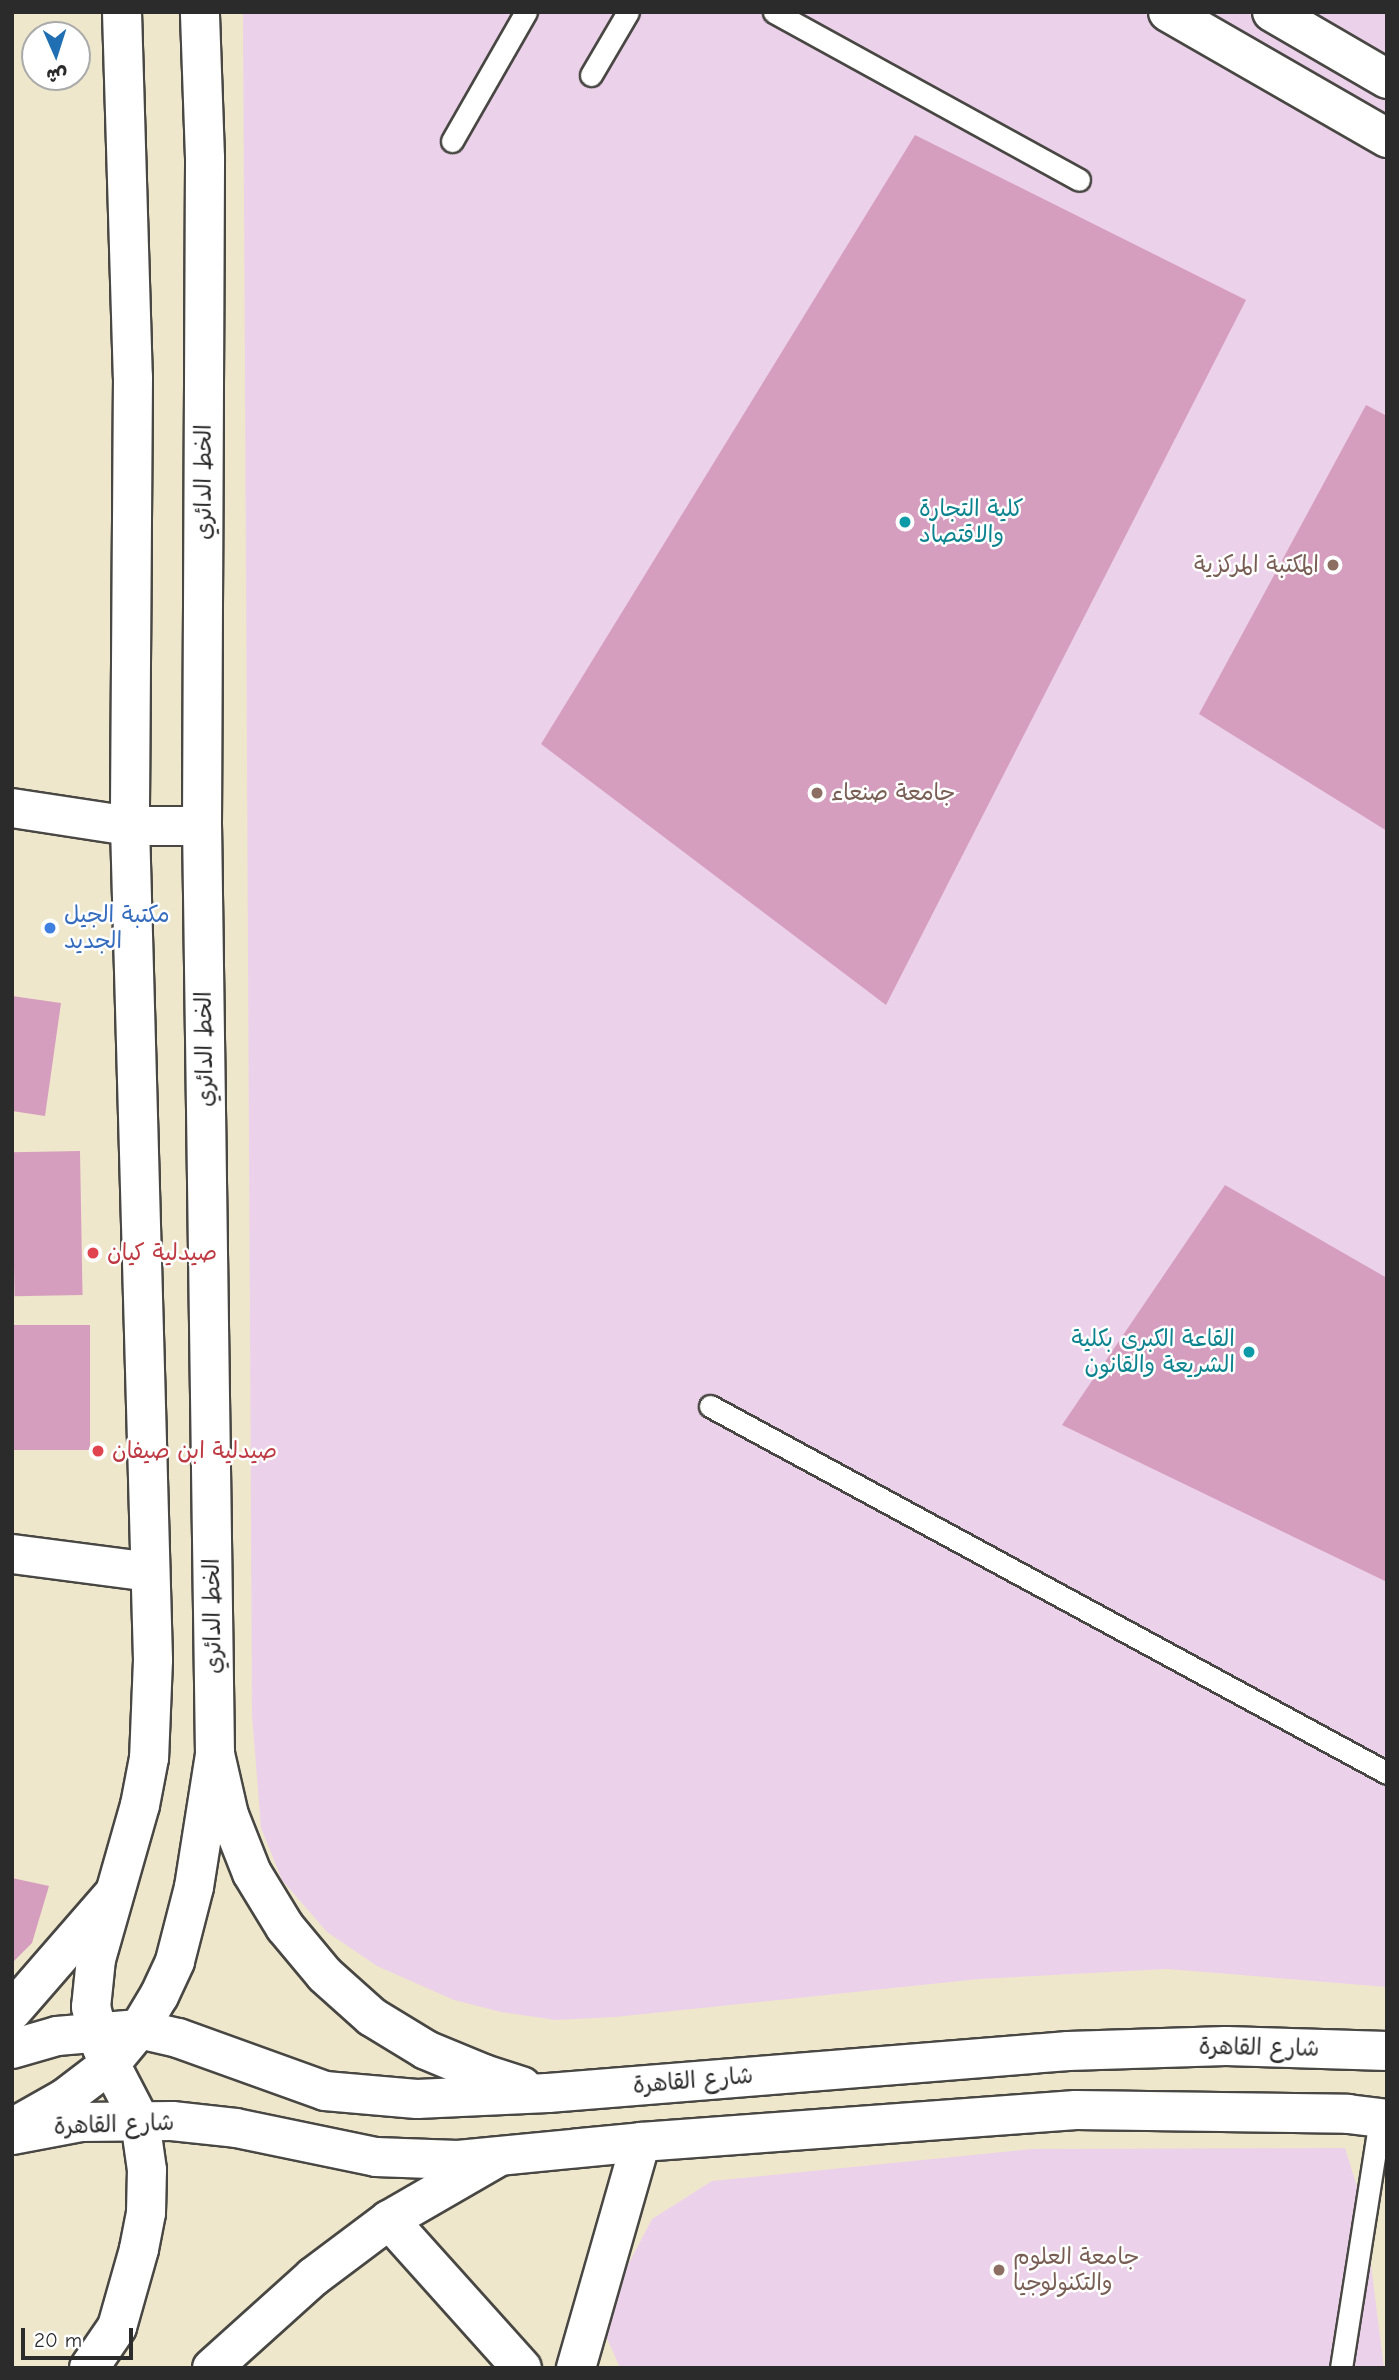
<!DOCTYPE html>
<html>
<head>
<meta charset="utf-8">
<style>
	body { margin:0 }
	#map { position:relative; width:1399px; height:2380px; overflow:hidden; background:#efe7cb; font-family:"Comic Neue","Playpen Sans Arabic",sans-serif }
	div>[style] { position:absolute }
	.built>* { inset:0; background:#ecd1ea }
	.building>* { inset:0; background:#d69ebe; transform-origin:0 0 }
	.roads { filter:drop-shadow(2px 0 #484743) drop-shadow(-2px 0 #484743) drop-shadow(0 2px #484743) drop-shadow(0 -2px #484743) }
	.service>* { height:21px; margin:-10.5px; padding:0 10.5px; transform-origin:10.5px; border-radius:10.5px; background:#fff }
	.minor>* { height:38px; margin:-19px; padding:0 19px; transform-origin:19px; border-radius:19px; background:#fff }
	.tertiary>* { height:38px; margin:-19px; padding:0 19px; transform-origin:19px; border-radius:19px; background:#fff }
	.secondary>* { height:38px; margin:-19px; padding:0 19px; transform-origin:19px; border-radius:19px; background:#fff }
	.primary>* { height:38px; margin:-19px; padding:0 19px; transform-origin:19px; border-radius:19px; background:#fff }
	.dots>* { width:19px; height:19px; translate:-50% -50%; box-sizing:border-box; border:4px solid #fff; border-radius:50% }
	span { translate:-50% -50%; white-space:nowrap; text-align:center; line-height:1.15; -webkit-text-stroke:5px #fff; paint-order:stroke }
	.street-label { font-size:23px; color:#2b2b2b }
	.culture-label { font-size:23px; color:#0d838f }
	.left { translate:0 -50%; text-align:left }
	.right { translate:-100% -50%; text-align:right }
	.education-label { font-size:23px; color:#785e54 }
	.shop-label { font-size:23px; color:#366cbe }
	.health-label { font-size:23px; color:#be3a42 }
	.frame { position:absolute; inset:0; border:14px solid #2b2b2b; pointer-events:none }
	.north { position:absolute; left:21px; top:21px; width:70px; height:70px; box-sizing:border-box; background:#fff; border:2px solid #aaa; border-radius:50%; rotate:177deg; font-size:19px; font-weight:700; line-height:28px; text-align:center; color:#2b2b2b }
	.north::after { content:''; display:block; margin:auto; width:24px; height:32px; background:#1f6fb2; clip-path:polygon(50% 0,100% 100%,50% 72%,0 100%) }
	.scale { position:absolute; left:21px; top:2328px; width:112px; height:32px; box-sizing:border-box; border:4px solid #2b2b2b; border-top:0; padding-left:9px; font-size:21px; line-height:24px; white-space:nowrap; color:#2b2b2b; -webkit-text-stroke:5px #fff; paint-order:stroke }
</style>
</head>
<body>
<div id="map">
	<div class="built">
		<div style="clip-path:polygon(243px 12px,1387px 12px,1387px 1987px,1167px 1969px,979px 1979px,615px 2017px,556px 2020px,501px 2012px,454px 2000px,377px 1966px,327px 1932px,282px 1880px,261px 1828px,252px 1715px)"></div>
		<div style="clip-path:polygon(1345px 2148px,1364px 2209px,1384px 2368px,620px 2368px,599px 2320px,652px 2219px,712px 2181px,1032px 2149px)"></div>
	</div>
	<div class="building">
		<div style="clip-path:polygon(915px 135px,1246px 300px,886px 1005px,541px 744px)"></div>
		<div style="clip-path:polygon(1366px 405px,1387px 416px,1387px 831px,1199px 714px)"></div>
		<div style="clip-path:polygon(12px 996px,61px 1003px,45px 1116px,12px 1111px)"></div>
		<div style="left:80px;top:1151px;width:144px;height:68px;rotate:89deg"></div>
		<div style="clip-path:polygon(1225px 1185px,1387px 1278px,1387px 1582px,1062px 1425px)"></div>
		<div style="left:12px;top:1325px;width:78px;height:125px"></div>
		<div style="clip-path:polygon(12px 1878px,49px 1886px,32px 1943px,12px 1963px)"></div>
	</div>
	<div class="roads">
		<div class="service">
			<div style="left:774px;top:12px;width:348px;rotate:28.8deg"></div>
			<div style="left:591px;top:75px;width:73px;rotate:-59.6deg"></div>
			<div style="left:452px;top:141px;width:149px;rotate:-60.2deg"></div>
			<div style="left:710px;top:1406px;width:770px;rotate:28.46deg"></div>
			<div style="left:1341px;top:2368px;width:252px;rotate:-81.1deg"></div>
		</div>
		<div class="minor">
			<div style="left:12px;top:808px;width:119px;rotate:8.7deg"></div>
			<div style="left:12px;top:1554px;width:139px;rotate:7.4deg"></div>
			<div style="left:389px;top:2220px;width:199px;rotate:48.1deg"></div>
			<div style="left:576px;top:2368px;width:235px;rotate:-74deg"></div>
		</div>
		<div class="tertiary">
			<div style="left:1168px;top:12px;width:253px;rotate:29.9deg"></div>
			<div style="left:1272px;top:12px;width:133px;rotate:30.2deg"></div>
			<div style="left:89px;top:2368px;width:50px;rotate:-55.7deg"></div>
			<div style="left:117px;top:2327px;width:81px;rotate:-74.2deg"></div>
			<div style="left:139px;top:2249px;width:37px;rotate:-79deg"></div>
			<div style="left:146px;top:2213px;width:43px;rotate:-88.7deg"></div>
			<div style="left:147px;top:2170px;width:49px;rotate:-98.1deg"></div>
			<div style="left:212px;top:2368px;width:136px;rotate:-42deg"></div>
			<div style="left:313px;top:2277px;width:95px;rotate:-36.9deg"></div>
			<div style="left:389px;top:2220px;width:126px;rotate:-30deg"></div>
		</div>
		<div class="secondary">
			<div style="left:122px;top:12px;width:365px;rotate:88.3deg"></div>
			<div style="left:133px;top:377px;width:449px;rotate:90.4deg"></div>
			<div style="left:130px;top:826px;width:834px;rotate:88.42deg"></div>
			<div style="left:153px;top:1660px;width:98px;rotate:92.3deg"></div>
			<div style="left:149px;top:1758px;width:48px;rotate:100.8deg"></div>
			<div style="left:140px;top:1805px;width:160px;rotate:105.9deg"></div>
			<div style="left:96px;top:1959px;width:48px;rotate:95.9deg"></div>
			<div style="left:91px;top:2007px;width:42px;rotate:75deg"></div>
			<div style="left:102px;top:2048px;width:82px;rotate:62.5deg"></div>
			<div style="left:130px;top:826px;width:72px"></div>
			<div style="left:12px;top:2128px;width:61px;rotate:-29.5deg"></div>
			<div style="left:65px;top:2098px;width:58px;rotate:-37.3deg"></div>
			<div style="left:111px;top:2063px;width:44px;rotate:-50.5deg"></div>
			<div style="left:139px;top:2029px;width:39px;rotate:-59deg"></div>
			<div style="left:159px;top:1996px;width:38px;rotate:-65deg"></div>
			<div style="left:175px;top:1961px;width:76px;rotate:-75.6deg"></div>
			<div style="left:194px;top:1887px;width:135px;rotate:-81deg"></div>
			<div style="left:215px;top:1754px;width:928px;rotate:-90.8deg"></div>
			<div style="left:202px;top:826px;width:668px;rotate:-89.74deg"></div>
			<div style="left:205px;top:158px;width:146px;rotate:-92deg"></div>
		</div>
		<div class="primary">
			<div style="left:215px;top:1754px;width:63px;rotate:77.1deg"></div>
			<div style="left:229px;top:1815px;width:62px;rotate:68.4deg"></div>
			<div style="left:252px;top:1873px;width:63px;rotate:58.6deg"></div>
			<div style="left:285px;top:1927px;width:62px;rotate:50.2deg"></div>
			<div style="left:325px;top:1975px;width:63px;rotate:41.8deg"></div>
			<div style="left:372px;top:2017px;width:63px;rotate:31.4deg"></div>
			<div style="left:426px;top:2050px;width:63px;rotate:22.5deg"></div>
			<div style="left:484px;top:2074px;width:40px;rotate:18deg"></div>
			<div style="left:12px;top:2011px;width:154px;rotate:-49deg"></div>
			<div style="left:12px;top:2049px;width:47px;rotate:-16.1deg"></div>
			<div style="left:57px;top:2036px;width:82px;rotate:-4.9deg"></div>
			<div style="left:139px;top:2029px;width:40px;rotate:13deg"></div>
			<div style="left:178px;top:2038px;width:156px;rotate:19.8deg"></div>
			<div style="left:325px;top:2091px;width:92px;rotate:5deg"></div>
			<div style="left:417px;top:2099px;width:131px;rotate:-2.6deg"></div>
			<div style="left:548px;top:2093px;width:522px;rotate:-4.62deg"></div>
			<div style="left:1068px;top:2051px;width:158px;rotate:-1.8deg"></div>
			<div style="left:1226px;top:2046px;width:161px;rotate:1.8deg"></div>
			<div style="left:12px;top:2135px;width:70px;rotate:-10.7deg"></div>
			<div style="left:81px;top:2122px;width:91px;rotate:-0.6deg"></div>
			<div style="left:172px;top:2121px;width:64px;rotate:6.2deg"></div>
			<div style="left:236px;top:2128px;width:143px;rotate:11.7deg"></div>
			<div style="left:376px;top:2157px;width:82px;rotate:2.1deg"></div>
			<div style="left:458px;top:2160px;width:184px;rotate:-5.6deg"></div>
			<div style="left:641px;top:2142px;width:436px;rotate:-4.2deg"></div>
			<div style="left:1076px;top:2110px;width:272px;rotate:0.8deg"></div>
			<div style="left:1348px;top:2114px;width:39px;rotate:7deg"></div>
		</div>
	</div>
	<div class="dots">
		<div style="left:905px;top:522px;background:#0f9aa8"></div>
		<div style="left:1333px;top:565px;background:#8d6e63"></div>
		<div style="left:817px;top:793px;background:#8d6e63"></div>
		<div style="left:50px;top:928px;background:#3f7fe0"></div>
		<div style="left:93px;top:1253px;background:#e0444e"></div>
		<div style="left:1249px;top:1352px;background:#0f9aa8"></div>
		<div style="left:98px;top:1451px;background:#e0444e"></div>
		<div style="left:999px;top:2270px;background:#8d6e63"></div>
	</div>
	<div class="street-label">
		<span style="left:204px;top:482px;rotate:-90deg">الخط الدائري</span>
		<span style="left:205px;top:1049px;rotate:-91deg">الخط الدائري</span>
		<span style="left:213px;top:1616px;rotate:-91deg">الخط الدائري</span>
		<span style="left:1259px;top:2048px;rotate:1deg">شارع القاهرة</span>
		<span style="left:693px;top:2081px;rotate:-5deg">شارع القاهرة</span>
		<span style="left:114px;top:2125px;rotate:-2deg">شارع القاهرة</span>
	</div>
	<div class="culture-label">
		<span class="left" style="left:919px;top:522px">كلية التجارة<br>والاقتصاد</span>
		<span class="right" style="left:1235px;top:1352px">القاعة الكبرى بكلية<br>الشريعة والقانون</span>
	</div>
	<div class="education-label">
		<span class="right" style="left:1319px;top:565px">المكتبة المركزية</span>
		<span class="left" style="left:831px;top:793px">جامعة صنعاء</span>
		<span class="left" style="left:1013px;top:2270px">جامعة العلوم<br>والتكنولوجيا</span>
	</div>
	<div class="shop-label">
		<span class="left" style="left:64px;top:928px">مكتبة الجيل<br>الجديد</span>
	</div>
	<div class="health-label">
		<span class="left" style="left:107px;top:1253px">صيدلية كيان</span>
		<span class="left" style="left:112px;top:1451px">صيدلية ابن صيفان</span>
	</div>
	<div class="frame"></div>
	<div class="north">ش</div>
	<div class="scale">20 m</div>
</div>
</body>
</html>
